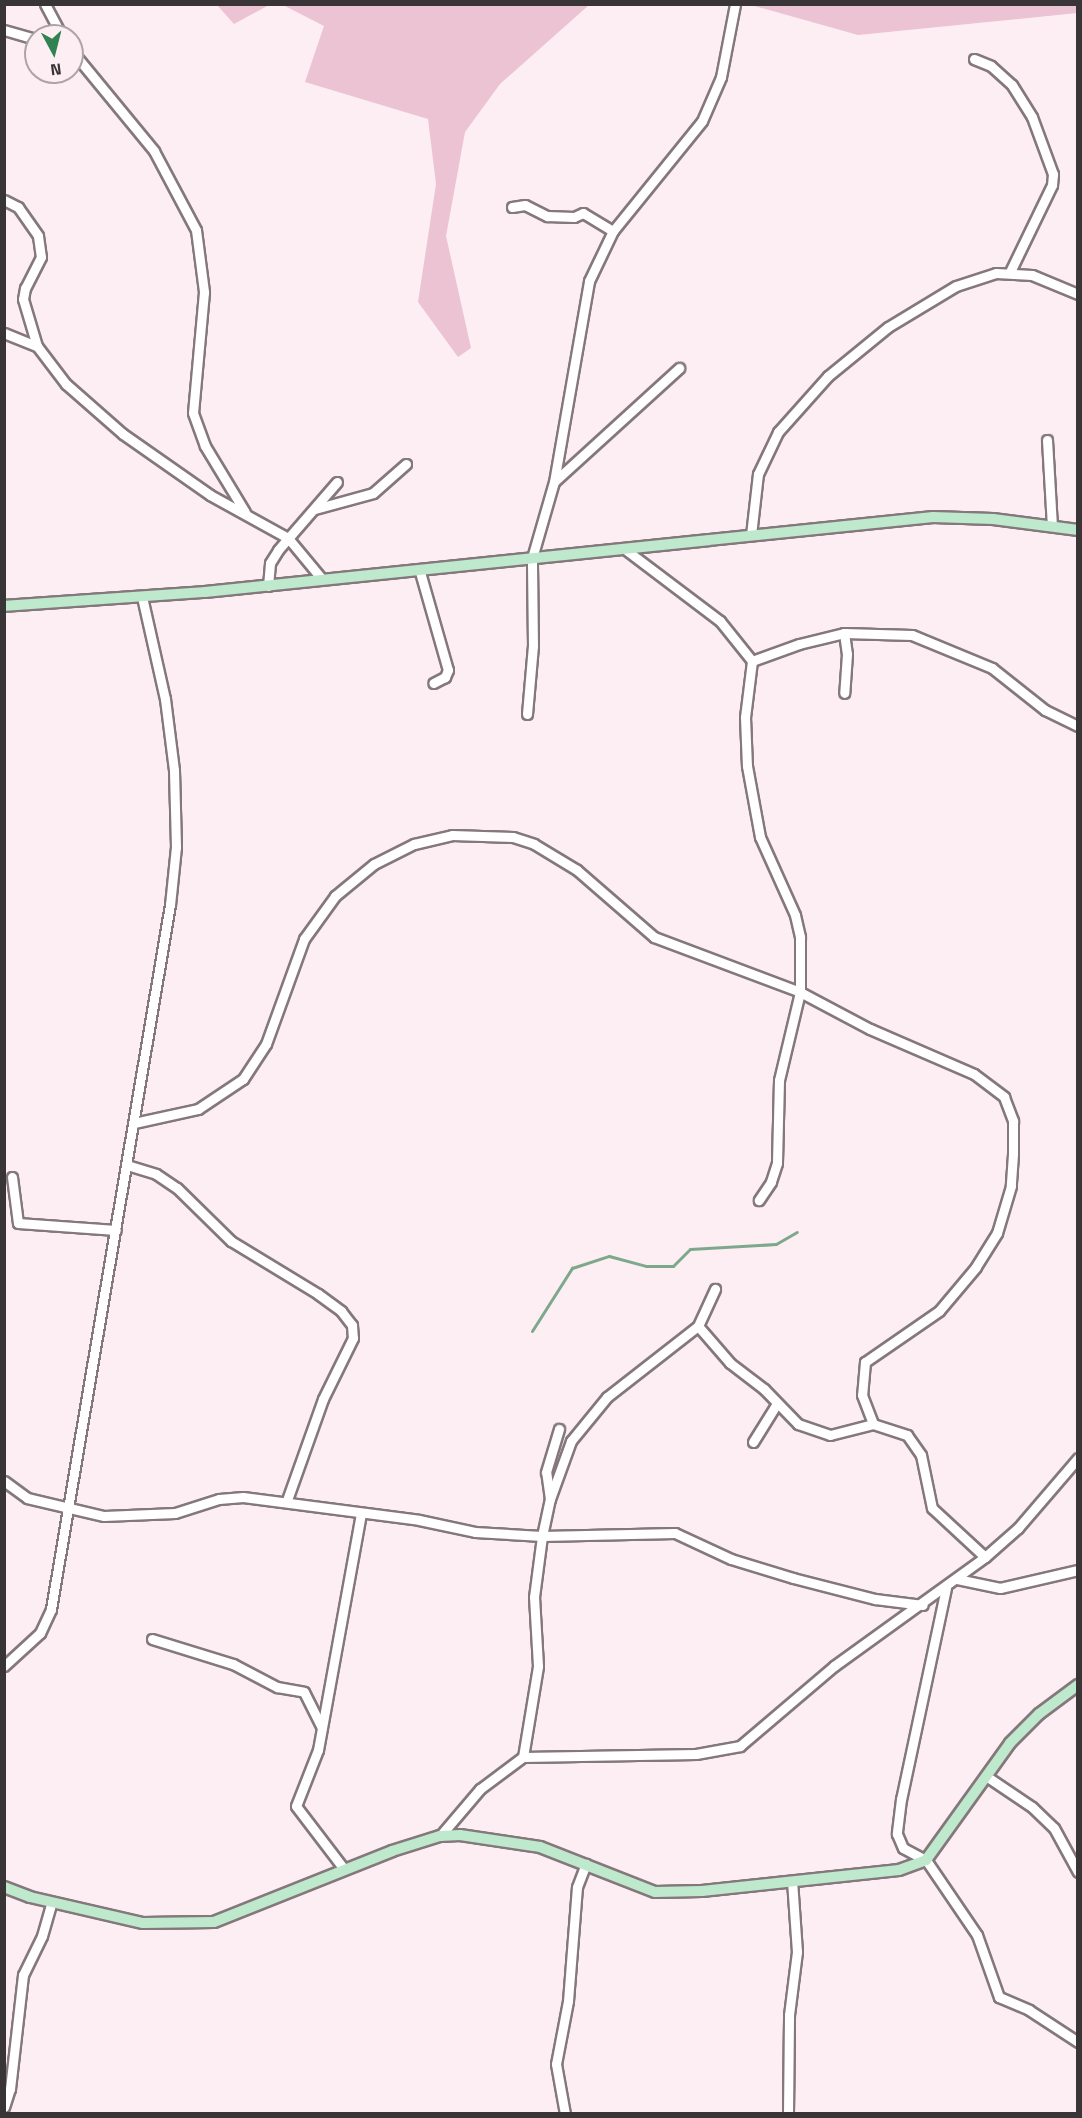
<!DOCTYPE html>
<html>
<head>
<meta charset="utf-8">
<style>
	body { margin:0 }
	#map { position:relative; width:1082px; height:2118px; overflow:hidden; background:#fceef3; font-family:"Titillium Web",sans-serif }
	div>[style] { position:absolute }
	.green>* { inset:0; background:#ecc3d3 }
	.stream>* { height:3px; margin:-1.5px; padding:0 1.5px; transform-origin:1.5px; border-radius:1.5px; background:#7ea88c }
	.roads { filter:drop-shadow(2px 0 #84787c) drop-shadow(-2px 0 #84787c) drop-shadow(0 2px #84787c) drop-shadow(0 -2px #84787c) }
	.minor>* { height:9px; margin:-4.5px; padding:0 4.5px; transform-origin:4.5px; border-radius:4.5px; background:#fff }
	.major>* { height:10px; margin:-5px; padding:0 5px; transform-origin:5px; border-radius:5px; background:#bee9cd }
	span { translate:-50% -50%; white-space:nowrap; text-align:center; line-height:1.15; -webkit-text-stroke:6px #fceef3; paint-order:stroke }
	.frame { position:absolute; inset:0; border:6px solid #393436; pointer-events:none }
	.north { position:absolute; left:24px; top:24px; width:60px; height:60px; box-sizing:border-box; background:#fceef3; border:2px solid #aea4a7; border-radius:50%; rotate:173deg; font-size:16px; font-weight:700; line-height:24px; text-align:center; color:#393436 }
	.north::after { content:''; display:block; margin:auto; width:21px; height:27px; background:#318253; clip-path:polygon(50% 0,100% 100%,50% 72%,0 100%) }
</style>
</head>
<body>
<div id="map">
	<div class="green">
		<div style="clip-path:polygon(1077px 4px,1077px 13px,858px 35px,751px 5px)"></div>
		<div style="clip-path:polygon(217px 5px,269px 5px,234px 24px)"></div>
		<div style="clip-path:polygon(283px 5px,589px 5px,500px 84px,465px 132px,446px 236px,471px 348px,458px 357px,418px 302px,436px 184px,428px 119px,305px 82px,324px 26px)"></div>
	</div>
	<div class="stream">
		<div style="left:532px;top:1331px;width:75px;rotate:-57.6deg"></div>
		<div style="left:572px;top:1268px;width:39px;rotate:-18deg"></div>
		<div style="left:609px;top:1256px;width:38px;rotate:15deg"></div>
		<div style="left:646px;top:1266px;width:27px"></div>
		<div style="left:673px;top:1266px;width:24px;rotate:-45deg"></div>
		<div style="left:690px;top:1249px;width:86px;rotate:-3.3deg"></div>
		<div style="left:776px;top:1244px;width:24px;rotate:-30deg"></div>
	</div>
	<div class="roads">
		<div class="minor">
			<div style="left:45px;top:4px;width:36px;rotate:62deg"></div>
			<div style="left:4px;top:30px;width:33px;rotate:16deg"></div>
			<div style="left:72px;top:51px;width:129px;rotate:50.6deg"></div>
			<div style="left:154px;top:151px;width:89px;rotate:62deg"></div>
			<div style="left:196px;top:230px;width:63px;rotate:82.6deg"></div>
			<div style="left:204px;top:292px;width:121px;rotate:95.2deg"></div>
			<div style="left:193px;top:413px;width:35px;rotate:70deg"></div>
			<div style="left:205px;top:446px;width:77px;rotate:58.8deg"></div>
			<div style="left:974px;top:59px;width:18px;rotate:22deg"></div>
			<div style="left:991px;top:66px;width:28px;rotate:42deg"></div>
			<div style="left:1012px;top:85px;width:38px;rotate:58deg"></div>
			<div style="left:1032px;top:117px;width:61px;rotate:69.8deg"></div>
			<div style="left:1053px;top:174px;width:11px;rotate:95deg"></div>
			<div style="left:1052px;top:185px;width:97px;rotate:115.8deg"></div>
			<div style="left:4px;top:200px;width:16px;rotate:27deg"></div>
			<div style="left:18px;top:207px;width:35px;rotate:55deg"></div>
			<div style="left:38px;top:236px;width:21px;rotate:82deg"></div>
			<div style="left:41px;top:257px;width:35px;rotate:117deg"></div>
			<div style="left:25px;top:288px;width:11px;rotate:100deg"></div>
			<div style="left:23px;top:299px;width:49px;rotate:73.4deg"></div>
			<div style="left:37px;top:346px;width:48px;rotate:52.7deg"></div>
			<div style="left:66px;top:384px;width:76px;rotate:41.3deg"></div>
			<div style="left:123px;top:434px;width:106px;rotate:35deg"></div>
			<div style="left:210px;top:495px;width:89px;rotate:28.9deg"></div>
			<div style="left:288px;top:538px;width:53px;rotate:50.3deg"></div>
			<div style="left:512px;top:207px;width:13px;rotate:-9deg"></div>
			<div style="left:525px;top:205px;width:25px;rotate:27deg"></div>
			<div style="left:547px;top:216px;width:27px;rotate:2deg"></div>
			<div style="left:574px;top:217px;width:10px;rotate:-24deg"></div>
			<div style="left:583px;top:213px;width:35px;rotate:31deg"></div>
			<div style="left:4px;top:333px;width:35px;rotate:22deg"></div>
			<div style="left:1047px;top:440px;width:86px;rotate:86.7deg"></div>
			<div style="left:555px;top:481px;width:168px;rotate:-42.3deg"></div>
			<div style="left:315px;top:509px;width:60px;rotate:-15.4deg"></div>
			<div style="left:373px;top:493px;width:44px;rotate:-41.3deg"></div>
			<div style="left:751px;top:535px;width:61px;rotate:-83.5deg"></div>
			<div style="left:758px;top:474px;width:47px;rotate:-64.5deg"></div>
			<div style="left:778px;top:432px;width:75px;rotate:-48.2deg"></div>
			<div style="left:828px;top:376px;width:77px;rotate:-39.2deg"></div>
			<div style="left:888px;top:327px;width:79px;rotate:-31.1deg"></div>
			<div style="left:956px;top:286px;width:42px;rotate:-18deg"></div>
			<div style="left:996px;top:273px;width:36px;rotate:3deg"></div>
			<div style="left:1032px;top:275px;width:50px;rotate:22.4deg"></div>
			<div style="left:626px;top:550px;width:118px;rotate:37.1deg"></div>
			<div style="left:720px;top:621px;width:51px;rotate:51.3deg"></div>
			<div style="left:752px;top:661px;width:56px;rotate:97.1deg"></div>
			<div style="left:745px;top:717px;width:49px;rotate:87.7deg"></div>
			<div style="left:747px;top:766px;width:72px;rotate:79.6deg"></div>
			<div style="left:760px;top:837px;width:85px;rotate:65.8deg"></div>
			<div style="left:795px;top:915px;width:23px;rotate:77deg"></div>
			<div style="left:800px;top:937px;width:55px;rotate:90deg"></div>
			<div style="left:800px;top:992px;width:90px;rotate:103.4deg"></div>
			<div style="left:779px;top:1080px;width:83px;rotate:91.4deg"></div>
			<div style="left:777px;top:1163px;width:20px;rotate:108deg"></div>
			<div style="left:771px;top:1182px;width:22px;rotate:124deg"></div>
			<div style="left:420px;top:572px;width:102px;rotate:74.1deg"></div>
			<div style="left:448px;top:670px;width:8px;rotate:113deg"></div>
			<div style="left:445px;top:677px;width:13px;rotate:153deg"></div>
			<div style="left:268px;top:586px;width:23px;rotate:-85deg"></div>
			<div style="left:270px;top:563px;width:15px;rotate:-58deg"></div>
			<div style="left:278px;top:550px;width:90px;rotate:-49.1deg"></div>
			<div style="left:844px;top:633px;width:21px;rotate:82deg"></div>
			<div style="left:847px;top:654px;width:39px;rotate:94deg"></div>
			<div style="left:752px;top:661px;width:50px;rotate:-19.9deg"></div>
			<div style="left:799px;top:644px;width:46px;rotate:-13.7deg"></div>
			<div style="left:844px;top:633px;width:68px;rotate:1.7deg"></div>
			<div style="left:912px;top:635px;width:87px;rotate:22.4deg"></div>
			<div style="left:992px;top:668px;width:68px;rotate:38.4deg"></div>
			<div style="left:1045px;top:710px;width:37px;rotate:26deg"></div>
			<div style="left:527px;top:714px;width:68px;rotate:-85deg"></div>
			<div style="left:533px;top:646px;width:88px;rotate:-90.7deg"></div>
			<div style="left:532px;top:558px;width:79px;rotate:-73.9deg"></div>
			<div style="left:554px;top:482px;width:204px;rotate:-80.1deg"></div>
			<div style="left:589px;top:281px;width:55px;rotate:-64.4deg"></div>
			<div style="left:613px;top:231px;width:141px;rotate:-51deg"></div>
			<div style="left:702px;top:121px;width:48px;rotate:-66.6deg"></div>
			<div style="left:721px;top:77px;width:74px;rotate:-79.1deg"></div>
			<div style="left:134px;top:1123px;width:66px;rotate:-12.3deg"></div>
			<div style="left:198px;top:1109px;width:54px;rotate:-33.7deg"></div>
			<div style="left:243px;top:1079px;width:42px;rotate:-56.7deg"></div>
			<div style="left:266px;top:1044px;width:112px;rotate:-70.1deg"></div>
			<div style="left:304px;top:939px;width:53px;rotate:-54.2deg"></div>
			<div style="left:335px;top:896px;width:50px;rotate:-39.4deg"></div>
			<div style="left:374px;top:864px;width:45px;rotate:-26.6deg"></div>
			<div style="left:414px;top:844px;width:39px;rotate:-13deg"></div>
			<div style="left:452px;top:835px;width:61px;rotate:1.9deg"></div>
			<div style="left:513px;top:837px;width:22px;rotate:18deg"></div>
			<div style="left:534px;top:844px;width:50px;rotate:31.2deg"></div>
			<div style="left:577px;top:870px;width:102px;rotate:41deg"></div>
			<div style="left:654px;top:937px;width:156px;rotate:20.6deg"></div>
			<div style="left:800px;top:992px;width:79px;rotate:27.9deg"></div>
			<div style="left:870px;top:1029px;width:113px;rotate:23.4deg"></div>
			<div style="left:974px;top:1074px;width:38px;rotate:37deg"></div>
			<div style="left:1004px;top:1097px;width:26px;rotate:69deg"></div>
			<div style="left:1013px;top:1121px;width:33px;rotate:90deg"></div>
			<div style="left:1013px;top:1154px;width:32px;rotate:94deg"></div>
			<div style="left:1011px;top:1186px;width:49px;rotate:106.6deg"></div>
			<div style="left:997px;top:1233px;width:40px;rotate:122deg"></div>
			<div style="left:976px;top:1267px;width:57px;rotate:130.1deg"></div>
			<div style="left:939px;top:1311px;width:90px;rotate:145.4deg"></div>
			<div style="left:865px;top:1362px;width:33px;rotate:95deg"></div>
			<div style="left:862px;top:1395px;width:31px;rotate:69deg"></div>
			<div style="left:127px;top:1165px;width:30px;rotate:17deg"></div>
			<div style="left:156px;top:1174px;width:25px;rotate:34deg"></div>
			<div style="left:177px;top:1188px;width:76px;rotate:44.5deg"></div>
			<div style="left:231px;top:1241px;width:102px;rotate:31.3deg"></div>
			<div style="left:318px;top:1294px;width:29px;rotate:36deg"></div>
			<div style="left:341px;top:1311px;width:18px;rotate:52deg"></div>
			<div style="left:352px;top:1325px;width:13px;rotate:86deg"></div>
			<div style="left:353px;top:1338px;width:68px;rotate:116.2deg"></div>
			<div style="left:323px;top:1399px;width:107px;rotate:109.6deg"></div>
			<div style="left:12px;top:1177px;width:46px;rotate:82.6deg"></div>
			<div style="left:18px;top:1223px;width:98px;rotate:4.1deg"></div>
			<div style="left:698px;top:1326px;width:49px;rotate:49.1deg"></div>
			<div style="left:730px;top:1363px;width:43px;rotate:37.4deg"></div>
			<div style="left:764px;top:1389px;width:49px;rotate:45.8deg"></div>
			<div style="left:798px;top:1424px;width:34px;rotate:19deg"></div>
			<div style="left:830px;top:1435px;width:44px;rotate:-14.3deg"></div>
			<div style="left:873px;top:1424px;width:36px;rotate:18deg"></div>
			<div style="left:907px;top:1435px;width:24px;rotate:55deg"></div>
			<div style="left:921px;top:1455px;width:54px;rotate:78.3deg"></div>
			<div style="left:932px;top:1508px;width:72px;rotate:42.8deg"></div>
			<div style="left:753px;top:1442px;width:44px;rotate:-58.1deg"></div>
			<div style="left:4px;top:1481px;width:29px;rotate:36deg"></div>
			<div style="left:27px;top:1498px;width:79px;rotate:13.2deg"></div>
			<div style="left:104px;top:1516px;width:71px;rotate:-2.4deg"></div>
			<div style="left:175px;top:1513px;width:46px;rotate:-17.7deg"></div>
			<div style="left:219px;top:1499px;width:24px;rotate:-5deg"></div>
			<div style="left:243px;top:1497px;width:177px;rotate:7.4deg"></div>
			<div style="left:419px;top:1520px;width:57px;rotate:12.1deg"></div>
			<div style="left:475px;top:1532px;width:67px;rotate:3.4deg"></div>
			<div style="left:542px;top:1536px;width:133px;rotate:-1.3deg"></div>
			<div style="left:675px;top:1533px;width:62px;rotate:24.9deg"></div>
			<div style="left:731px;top:1559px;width:65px;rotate:17deg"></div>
			<div style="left:793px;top:1578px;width:85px;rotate:14.4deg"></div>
			<div style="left:875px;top:1599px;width:48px;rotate:7.1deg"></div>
			<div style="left:550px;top:1499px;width:27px;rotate:-98deg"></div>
			<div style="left:546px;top:1472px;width:45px;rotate:-73.2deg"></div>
			<div style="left:957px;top:1579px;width:44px;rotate:11.8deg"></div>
			<div style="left:1000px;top:1588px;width:80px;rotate:-13deg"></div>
			<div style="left:946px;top:1588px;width:216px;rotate:102deg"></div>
			<div style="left:901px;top:1799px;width:35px;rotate:97deg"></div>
			<div style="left:897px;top:1834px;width:15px;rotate:67deg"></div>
			<div style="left:903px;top:1848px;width:26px;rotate:28deg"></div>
			<div style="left:926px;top:1860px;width:91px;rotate:55.8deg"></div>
			<div style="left:977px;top:1935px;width:66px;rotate:70.5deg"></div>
			<div style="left:999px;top:1997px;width:33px;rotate:23deg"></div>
			<div style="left:1029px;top:2010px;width:59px;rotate:33.1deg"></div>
			<div style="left:152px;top:1639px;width:85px;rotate:17.2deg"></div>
			<div style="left:233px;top:1664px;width:50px;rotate:27.6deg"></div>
			<div style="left:277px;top:1687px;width:27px;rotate:10deg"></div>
			<div style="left:304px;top:1692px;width:40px;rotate:63.4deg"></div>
			<div style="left:4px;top:1666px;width:49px;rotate:-42.5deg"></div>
			<div style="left:40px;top:1633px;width:26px;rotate:-65deg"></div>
			<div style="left:51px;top:1609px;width:714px;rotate:-80.41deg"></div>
			<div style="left:170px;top:905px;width:58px;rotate:-84.1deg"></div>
			<div style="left:176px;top:847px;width:77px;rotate:-91.5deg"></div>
			<div style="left:174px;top:770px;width:72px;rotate:-97.2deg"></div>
			<div style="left:165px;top:699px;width:105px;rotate:-102.7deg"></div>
			<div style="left:523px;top:1757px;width:92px;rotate:-80.6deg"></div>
			<div style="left:538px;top:1666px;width:69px;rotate:-93.3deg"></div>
			<div style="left:534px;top:1597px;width:62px;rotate:-82.5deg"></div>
			<div style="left:542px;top:1536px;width:38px;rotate:-78deg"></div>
			<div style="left:550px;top:1499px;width:62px;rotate:-70.1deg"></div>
			<div style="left:571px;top:1441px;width:57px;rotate:-50.7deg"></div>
			<div style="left:607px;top:1397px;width:115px;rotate:-38deg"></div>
			<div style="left:698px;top:1326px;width:41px;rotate:-65.3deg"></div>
			<div style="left:986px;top:1776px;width:55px;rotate:34deg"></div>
			<div style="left:1032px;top:1807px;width:30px;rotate:44deg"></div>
			<div style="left:1054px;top:1828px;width:50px;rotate:61.4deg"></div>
			<div style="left:440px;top:1836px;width:62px;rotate:-49.6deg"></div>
			<div style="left:480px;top:1789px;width:54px;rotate:-36.7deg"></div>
			<div style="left:523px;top:1757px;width:173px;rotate:-1deg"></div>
			<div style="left:696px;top:1754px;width:45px;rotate:-10.3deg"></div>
			<div style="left:740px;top:1746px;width:123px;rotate:-40.4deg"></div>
			<div style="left:834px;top:1666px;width:186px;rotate:-35.8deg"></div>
			<div style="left:985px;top:1557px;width:44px;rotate:-41.3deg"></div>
			<div style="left:1018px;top:1528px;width:92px;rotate:-49.4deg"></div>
			<div style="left:344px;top:1869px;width:79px;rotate:-127.3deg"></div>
			<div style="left:296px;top:1806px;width:60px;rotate:-68.6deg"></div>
			<div style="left:318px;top:1750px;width:241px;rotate:-79.7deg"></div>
			<div style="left:4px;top:2107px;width:19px;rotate:-72deg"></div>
			<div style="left:10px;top:2089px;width:115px;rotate:-83.5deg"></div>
			<div style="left:23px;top:1975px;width:43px;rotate:-64deg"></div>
			<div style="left:42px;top:1936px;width:35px;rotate:-74deg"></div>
			<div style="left:565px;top:2114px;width:51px;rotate:-100.2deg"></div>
			<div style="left:556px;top:2064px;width:64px;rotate:-79.2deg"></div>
			<div style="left:568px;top:2001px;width:114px;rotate:-85.5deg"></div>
			<div style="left:577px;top:1887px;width:25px;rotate:-69deg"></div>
			<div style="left:788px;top:2114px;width:99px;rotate:-89.4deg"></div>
			<div style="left:789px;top:2015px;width:64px;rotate:-82.8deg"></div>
			<div style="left:797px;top:1952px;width:71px;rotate:-94deg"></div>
		</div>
		<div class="major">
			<div style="left:4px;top:606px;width:201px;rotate:-4deg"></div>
			<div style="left:205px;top:592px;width:732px;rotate:-5.88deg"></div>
			<div style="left:933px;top:517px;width:60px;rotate:1.9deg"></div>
			<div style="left:993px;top:519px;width:86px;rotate:7.4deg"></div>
			<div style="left:4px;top:1887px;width:28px;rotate:21deg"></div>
			<div style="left:30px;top:1897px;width:116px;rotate:13deg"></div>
			<div style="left:143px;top:1923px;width:71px;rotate:-0.8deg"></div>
			<div style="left:214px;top:1922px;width:192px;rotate:-21.7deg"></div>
			<div style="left:392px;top:1851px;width:50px;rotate:-17.4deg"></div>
			<div style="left:440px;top:1836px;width:20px;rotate:-3deg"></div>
			<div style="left:460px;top:1835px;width:81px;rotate:8.5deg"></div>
			<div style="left:540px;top:1847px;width:123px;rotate:21.4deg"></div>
			<div style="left:655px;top:1892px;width:47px;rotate:-1.2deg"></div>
			<div style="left:702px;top:1891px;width:198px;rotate:-6.1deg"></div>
			<div style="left:899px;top:1870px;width:29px;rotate:-20deg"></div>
			<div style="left:926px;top:1860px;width:144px;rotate:-54.3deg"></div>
			<div style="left:1010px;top:1743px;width:41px;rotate:-45deg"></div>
			<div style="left:1039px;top:1714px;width:49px;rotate:-36.6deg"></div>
		</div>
	</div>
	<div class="frame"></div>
	<div class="north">N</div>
</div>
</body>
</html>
